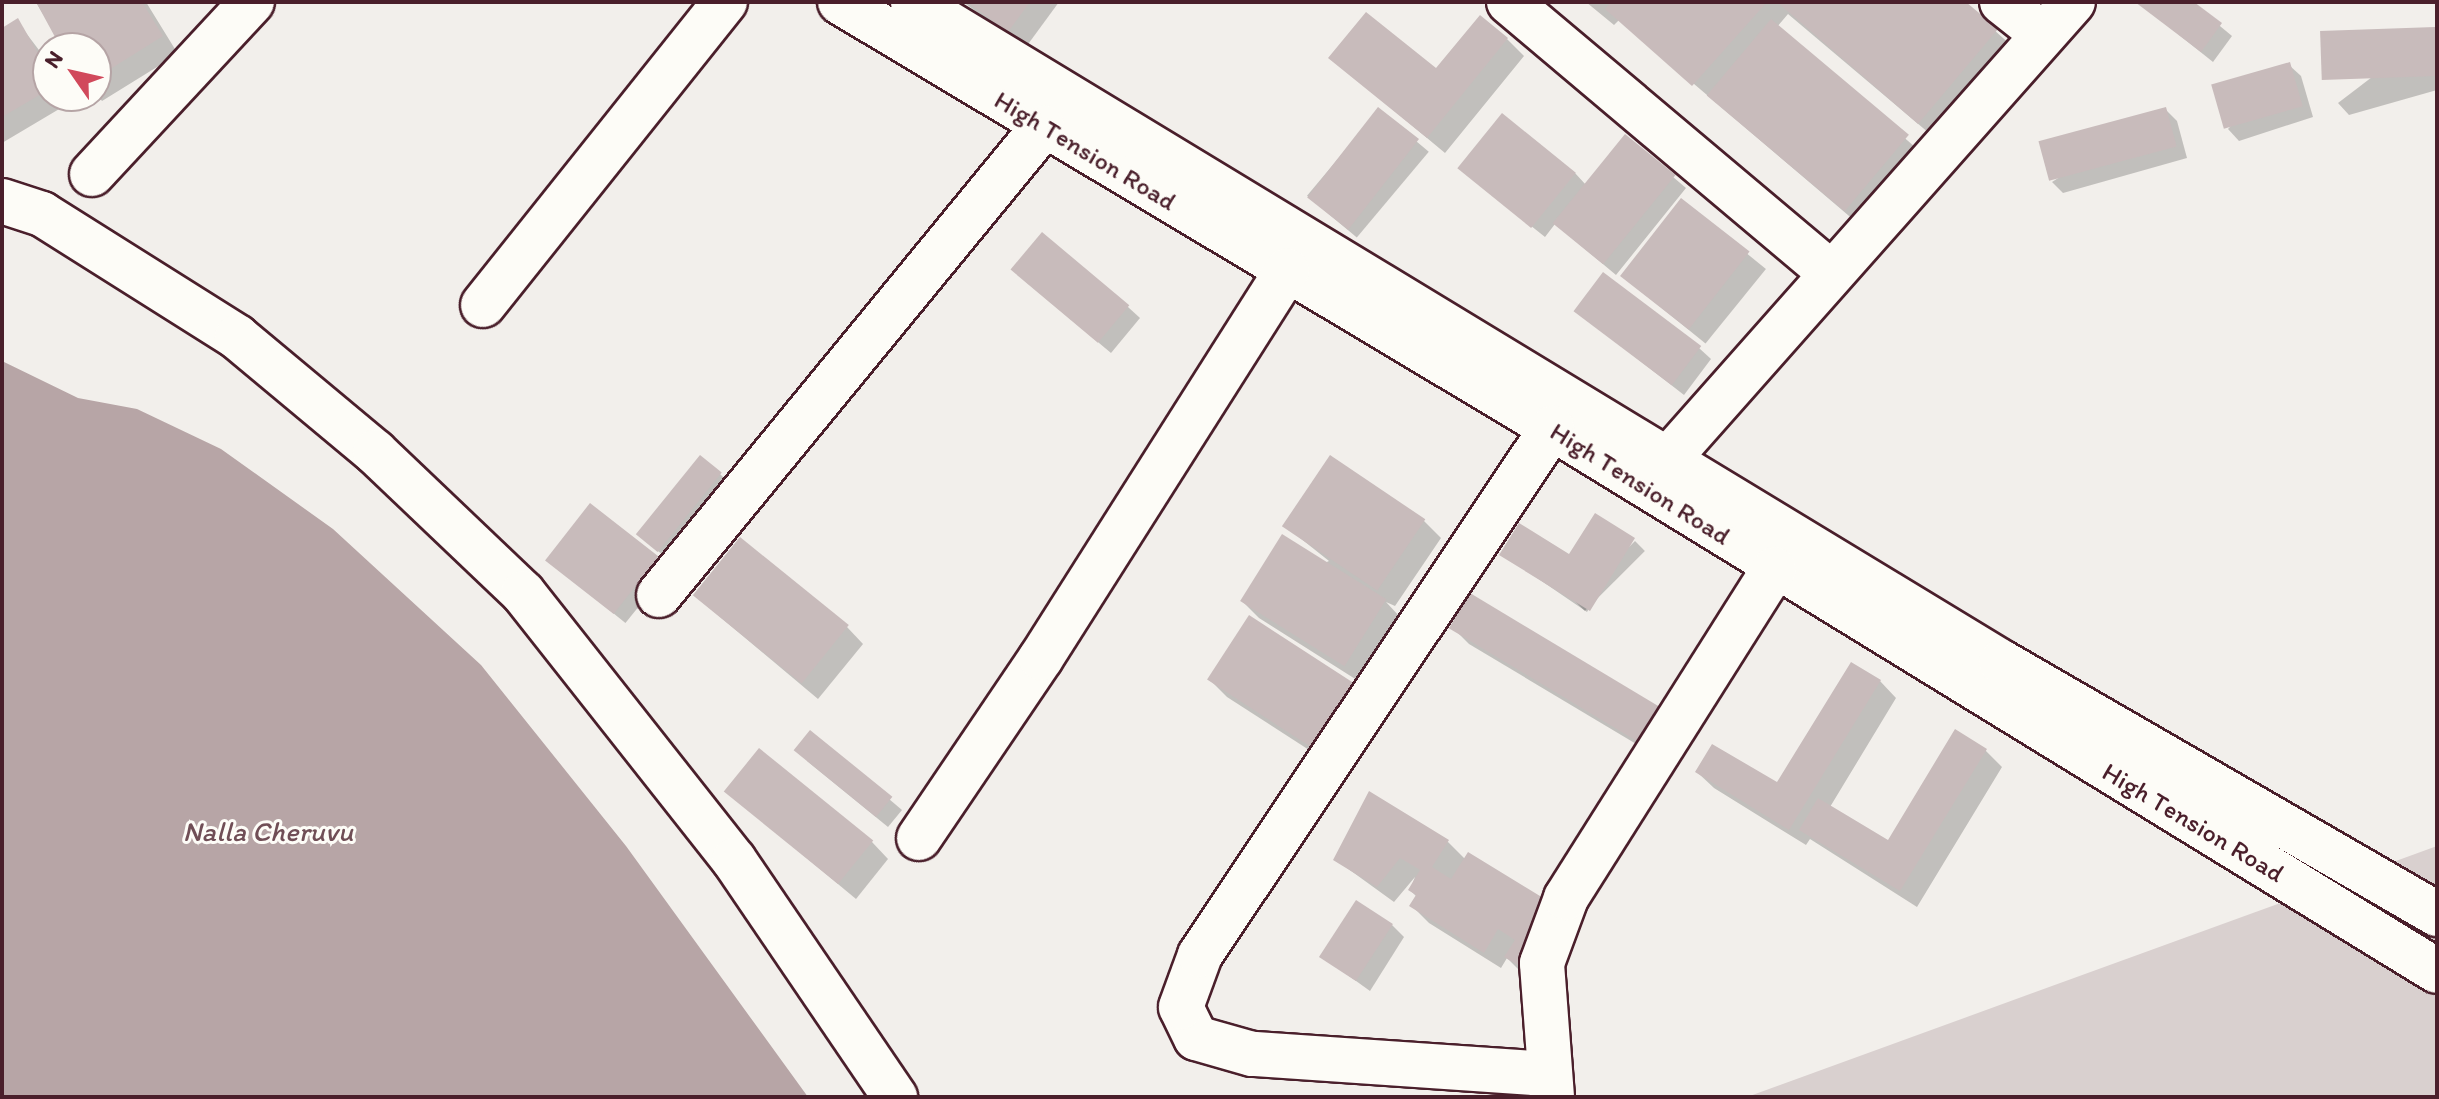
<!DOCTYPE html>
<html>
<head>
<meta charset="utf-8">
<style>
	body { margin:0 }
	#map { position:relative; width:2439px; height:1099px; overflow:hidden; background:#f2efeb; font-family:Itim,sans-serif }
	div>[style] { position:absolute }
	.green>* { inset:0; background:#d9d0cf }
	.water>* { inset:0; background:#b7a5a6 }
	.shadow>* { inset:0; background:#0003; transform-origin:0 0 }
	.building>* { inset:0; background:#c8bbbb; transform-origin:0 0 }
	.roads { filter:drop-shadow(2px 0 #4a1f2b) drop-shadow(-2px 0 #4a1f2b) drop-shadow(0 2px #4a1f2b) drop-shadow(0 -2px #4a1f2b) }
	.minor>* { height:44px; margin:-22px; padding:0 22px; transform-origin:22px; border-radius:22px; background:#fdfcf7 }
	span { translate:-50% -50%; white-space:nowrap; text-align:center; line-height:1.15; -webkit-text-stroke:6px #fdfcf7; paint-order:stroke }
	.street-label { font-size:26px; color:#4a1f2b }
	.water-label { font-size:28px; color:#704e56; font-style:italic }
	.frame { position:absolute; inset:0; border:4px solid #4a1f2b; pointer-events:none }
	.north { position:absolute; left:32px; top:32px; width:80px; height:80px; box-sizing:border-box; background:#fdfcf7; border:2px solid #b5a4a5; border-radius:50%; rotate:304deg; font-size:22px; font-weight:700; line-height:32px; text-align:center; color:#4a1f2b }
	.north::after { content:''; display:block; margin:auto; width:28px; height:36px; background:#d1495b; clip-path:polygon(50% 0,100% 100%,50% 72%,0 100%) }
</style>
</head>
<body>
<div id="map">
	<div class="green">
		<div style="clip-path:polygon(2437px 846px,2437px 1097px,1747px 1097px)"></div>
	</div>
	<div class="water">
		<div style="clip-path:polygon(2px 361px,78px 398px,137px 409px,221px 449px,333px 529px,481px 665px,626px 846px,808px 1097px,2px 1097px)"></div>
	</div>
	<div class="shadow">
		<div style="clip-path:polygon(146px 2px,178px 54px,102px 101px,96px 94px,96px 48px,64px 48px,37px 4px)"></div>
		<div style="clip-path:polygon(963px 2px,1059px 2px,1026px 47px)"></div>
		<div style="clip-path:polygon(1586px 2px,1963px 2px,2013px 47px,1936px 139px,1788px 14px,1777px 27px,1923px 154px,1862px 227px,1619px 20px,1614px 25px)"></div>
		<div style="clip-path:polygon(2191px 2px,2232px 36px,2213px 62px,2139px 3px)"></div>
		<div style="clip-path:polygon(17px 21px,48px 62px,48px 96px,68px 96px,71px 102px,2px 143px,2px 30px)"></div>
		<div style="clip-path:polygon(2435px 29px,2437px 90px,2349px 115px,2338px 103px)"></div>
		<div style="clip-path:polygon(1507px 39px,1524px 56px,1445px 153px,1331px 58px,1437px 71px)"></div>
		<div style="clip-path:polygon(2289px 65px,2301px 76px,2313px 117px,2239px 141px,2228px 129px)"></div>
		<div style="clip-path:polygon(2165px 109px,2177px 121px,2187px 158px,2063px 193px,2052px 182px)"></div>
		<div style="left:1379px;top:110px;width:65px;height:112px;rotate:40deg"></div>
		<div style="clip-path:polygon(1626px 137px,1686px 188px,1616px 275px,1555px 224px,1545px 237px,1460px 169px,1575px 173px,1586px 185px)"></div>
		<div style="left:1682px;top:201px;width:108px;height:96px;rotate:39deg"></div>
		<div style="clip-path:polygon(1025px 281px,1128px 307px,1140px 318px,1111px 353px)"></div>
		<div style="clip-path:polygon(1576px 311px,1699px 348px,1711px 359px,1684px 395px)"></div>
		<div style="clip-path:polygon(720px 474px,732px 486px,671px 561px,650px 545px)"></div>
		<div style="left:591px;top:505px;width:101px;height:70px;rotate:39deg"></div>
		<div style="clip-path:polygon(1424px 521px,1441px 538px,1395px 606px,1386px 602px,1401px 618px,1360px 682px,1259px 618px,1242px 601px,1329px 561px,1285px 526px)"></div>
		<div style="clip-path:polygon(1632px 539px,1587px 612px,1502px 554px,1570px 557px)"></div>
		<div style="left:1635px;top:541px;width:14px;height:85px;rotate:45deg"></div>
		<div style="clip-path:polygon(694px 595px,847px 627px,863px 644px,818px 699px)"></div>
		<div style="clip-path:polygon(1452px 627px,1660px 709px,1658px 757px,1469px 644px)"></div>
		<div style="clip-path:polygon(1210px 680px,1378px 706px,1337px 768px,1227px 697px)"></div>
		<div style="clip-path:polygon(1880px 681px,1896px 698px,1830px 807px,1889px 843px,1985px 750px,2002px 767px,1917px 907px,1810px 839px,1806px 845px,1714px 788px,1697px 772px,1777px 785px)"></div>
		<div style="clip-path:polygon(810px 732px,902px 810px,888px 827px,807px 761px)"></div>
		<div style="clip-path:polygon(727px 792px,872px 842px,888px 859px,856px 899px)"></div>
		<div style="clip-path:polygon(1448px 842px,1466px 860px,1556px 909px,1523px 974px,1507px 958px,1501px 968px,1429px 923px,1412px 906px,1417px 897px,1410px 890px,1415px 877px,1394px 902px,1336px 860px)"></div>
		<div style="clip-path:polygon(1392px 925px,1404px 937px,1370px 991px,1324px 958px)"></div>
	</div>
	<div class="building">
		<div style="clip-path:polygon(36px 2px,142px 2px,163px 36px,96px 78px,96px 48px,61px 48px)"></div>
		<div style="clip-path:polygon(967px 2px,1030px 2px,1008px 32px)"></div>
		<div style="clip-path:polygon(1611px 2px,1767px 2px,1692px 86px,1605px 9px)"></div>
		<div style="clip-path:polygon(1777px 2px,1966px 2px,1998px 29px,1918px 124px)"></div>
		<div style="clip-path:polygon(2135px 2px,2194px 2px,2222px 23px,2201px 52px)"></div>
		<div style="clip-path:polygon(1366px 12px,1436px 68px,1480px 15px,1508px 38px,1427px 138px,1328px 58px)"></div>
		<div style="clip-path:polygon(18px 18px,48px 71px,48px 90px,2px 117px,2px 28px)"></div>
		<div style="left:1771px;top:19px;width:180px;height:100px;rotate:40deg"></div>
		<div style="left:2435px;top:27px;width:49px;height:115px;rotate:88deg"></div>
		<div style="left:2290px;top:62px;width:46px;height:82px;rotate:74deg"></div>
		<div style="left:1378px;top:107px;width:52px;height:115px;rotate:38deg"></div>
		<div style="left:2166px;top:107px;width:41px;height:132px;rotate:75deg"></div>
		<div style="left:1502px;top:113px;width:95px;height:71px;rotate:39deg"></div>
		<div style="left:1625px;top:134px;width:65px;height:115px;rotate:39deg"></div>
		<div style="left:1681px;top:198px;width:87px;height:99px;rotate:38deg"></div>
		<div style="left:1042px;top:232px;width:114px;height:49px;rotate:40deg"></div>
		<div style="left:1603px;top:272px;width:123px;height:49px;rotate:37deg"></div>
		<div style="left:700px;top:455px;width:28px;height:102px;rotate:39deg"></div>
		<div style="left:1330px;top:455px;width:115px;height:86px;rotate:34deg"></div>
		<div style="left:590px;top:503px;width:87px;height:73px;rotate:38deg"></div>
		<div style="clip-path:polygon(1595px 513px,1635px 538px,1590px 611px,1499px 555px,1519px 523px,1569px 554px)"></div>
		<div style="left:1282px;top:534px;width:123px;height:79px;rotate:32deg"></div>
		<div style="left:740px;top:537px;width:140px;height:75px;rotate:39deg"></div>
		<div style="left:1470px;top:593px;width:223px;height:41px;rotate:31deg"></div>
		<div style="left:1249px;top:615px;width:134px;height:77px;rotate:33deg"></div>
		<div style="clip-path:polygon(1851px 662px,1881px 680px,1789px 830px,1695px 772px,1712px 744px,1777px 782px)"></div>
		<div style="clip-path:polygon(1955px 729px,1987px 749px,1900px 891px,1799px 830px,1818px 798px,1888px 840px)"></div>
		<div style="left:810px;top:730px;width:106px;height:26px;rotate:39deg"></div>
		<div style="left:759px;top:748px;width:147px;height:56px;rotate:39deg"></div>
		<div style="clip-path:polygon(1369px 791px,1449px 840px,1432px 867px,1451px 879px,1468px 852px,1558px 907px,1521px 967px,1504px 957px,1515px 940px,1498px 929px,1484px 953px,1409px 906px,1416px 895px,1408px 890px,1420px 870px,1400px 858px,1377px 887px,1333px 860px)"></div>
		<div style="left:1356px;top:900px;width:44px;height:68px;rotate:33deg"></div>
	</div>
	<div class="roads">
		<div class="minor">
			<div style="left:840px;top:2px;width:830px;rotate:30.89deg"></div>
			<div style="left:1552px;top:428px;width:1038px;rotate:31.53deg"></div>
			<div style="left:913px;top:2px;width:1273px;rotate:31.24deg"></div>
			<div style="left:2001px;top:662px;width:504px;rotate:30.03deg"></div>
			<div style="left:1509px;top:2px;width:421px;rotate:40.1deg"></div>
			<div style="left:2002px;top:2px;width:50px;rotate:38.5deg"></div>
			<div style="left:92px;top:174px;width:235px;rotate:-47.1deg"></div>
			<div style="left:2px;top:201px;width:42px;rotate:18deg"></div>
			<div style="left:42px;top:214px;width:231px;rotate:32.2deg"></div>
			<div style="left:237px;top:337px;width:180px;rotate:39.8deg"></div>
			<div style="left:375px;top:452px;width:204px;rotate:43.6deg"></div>
			<div style="left:523px;top:593px;width:340px;rotate:51.7deg"></div>
			<div style="left:734px;top:860px;width:287px;rotate:55.8deg"></div>
			<div style="left:483px;top:305px;width:388px;rotate:-51.4deg"></div>
			<div style="left:1669px;top:458px;width:609px;rotate:-48.46deg"></div>
			<div style="left:659px;top:595px;width:605px;rotate:-50.63deg"></div>
			<div style="left:919px;top:838px;width:217px;rotate:-55.9deg"></div>
			<div style="left:1041px;top:658px;width:459px;rotate:-57.6deg"></div>
			<div style="left:1548px;top:1074px;width:297px;rotate:-176.1deg"></div>
			<div style="left:1252px;top:1054px;width:58px;rotate:-164.1deg"></div>
			<div style="left:1196px;top:1038px;width:34px;rotate:-116deg"></div>
			<div style="left:1181px;top:1007px;width:55px;rotate:-69.9deg"></div>
			<div style="left:1200px;top:955px;width:634px;rotate:-56.26deg"></div>
			<div style="left:1552px;top:1097px;width:134px;rotate:-94.3deg"></div>
			<div style="left:1542px;top:963px;width:69px;rotate:-69.7deg"></div>
			<div style="left:1566px;top:898px;width:389px;rotate:-57.7deg"></div>
		</div>
	</div>
	<div class="street-label">
		<span style="left:1085px;top:151px;rotate:31deg">High Tension Road</span>
		<span style="left:1640px;top:484px;rotate:32deg">High Tension Road</span>
		<span style="left:2193px;top:823px;rotate:31deg">High Tension Road</span>
	</div>
	<div class="water-label">
		<span style="left:268px;top:831px">Nalla Cheruvu</span>
	</div>
	<div class="frame"></div>
	<div class="north">N</div>
</div>
</body>
</html>
